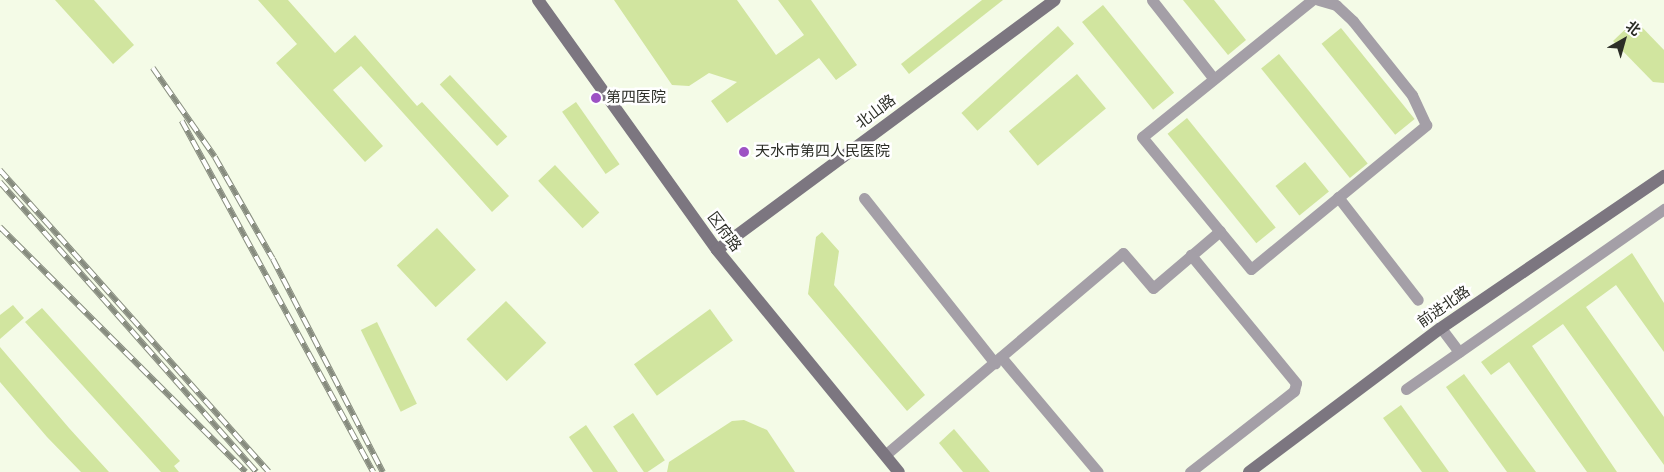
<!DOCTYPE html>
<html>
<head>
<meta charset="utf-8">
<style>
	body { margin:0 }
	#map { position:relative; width:1664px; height:472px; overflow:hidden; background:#f4fbe7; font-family:Cabin,"Noto Sans SC",sans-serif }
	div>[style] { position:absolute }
	.building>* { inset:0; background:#d1e59f; transform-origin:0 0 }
	.street>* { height:11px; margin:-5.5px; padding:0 5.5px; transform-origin:5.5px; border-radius:5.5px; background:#a49fa7 }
	.secondary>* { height:12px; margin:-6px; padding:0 6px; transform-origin:6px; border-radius:6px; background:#7c7680 }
	.rail>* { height:5.5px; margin-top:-2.75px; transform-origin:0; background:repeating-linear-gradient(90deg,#fff 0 11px,#878c7f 0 22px); box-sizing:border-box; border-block:1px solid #878c7f }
	.dots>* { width:14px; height:14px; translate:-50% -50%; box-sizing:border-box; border:2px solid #fff; border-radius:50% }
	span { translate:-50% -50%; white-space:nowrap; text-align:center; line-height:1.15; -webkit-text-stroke:5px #fff; paint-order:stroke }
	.poi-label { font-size:15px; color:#2c2e27 }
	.left { translate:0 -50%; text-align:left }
	.street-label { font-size:15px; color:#2c2e27 }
	.north { position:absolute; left:1599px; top:15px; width:50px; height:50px; -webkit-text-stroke:4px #fff; paint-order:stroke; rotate:38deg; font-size:14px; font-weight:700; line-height:20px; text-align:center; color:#2c2e27 }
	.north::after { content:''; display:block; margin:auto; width:18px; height:22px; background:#2c2e27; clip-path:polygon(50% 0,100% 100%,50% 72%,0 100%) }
</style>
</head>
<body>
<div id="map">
	<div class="building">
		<div style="clip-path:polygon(55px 0,94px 0,134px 45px,113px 64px)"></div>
		<div style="clip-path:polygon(258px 0,288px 0,335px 53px,355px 35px,417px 106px,422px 102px,509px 196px,492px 212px,361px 66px,333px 90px,383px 146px,365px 162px,276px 63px,297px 44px)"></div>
		<div style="clip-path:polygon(614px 0,737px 0,776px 55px,804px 35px,778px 0,811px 0,857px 65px,836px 80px,819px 58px,727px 123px,711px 101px,737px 82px,709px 73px,689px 86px,672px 85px)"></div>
		<div style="clip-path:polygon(982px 0,1003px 0,909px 74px,901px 64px)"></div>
		<div style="clip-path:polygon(1183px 0,1214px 0,1246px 40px,1228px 55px)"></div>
		<div style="left:1103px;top:5px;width:113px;height:27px;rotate:51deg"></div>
		<div style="clip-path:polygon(1635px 20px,1664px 50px,1664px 83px,1653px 82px,1613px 41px)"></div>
		<div style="left:1058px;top:26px;width:24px;height:130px;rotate:48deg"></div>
		<div style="left:1341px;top:28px;width:117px;height:25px;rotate:51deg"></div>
		<div style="left:1279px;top:54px;width:141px;height:23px;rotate:51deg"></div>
		<div style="left:1077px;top:74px;width:45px;height:89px;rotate:50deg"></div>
		<div style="left:450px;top:75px;width:84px;height:14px;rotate:47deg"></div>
		<div style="left:576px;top:102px;width:76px;height:17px;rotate:55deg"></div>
		<div style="left:1187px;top:118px;width:141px;height:25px;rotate:51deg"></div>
		<div style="left:1305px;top:162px;width:38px;height:38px;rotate:51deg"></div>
		<div style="left:555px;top:165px;width:65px;height:23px;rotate:47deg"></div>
		<div style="left:437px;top:228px;width:57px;height:55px;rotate:47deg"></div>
		<div style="clip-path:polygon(822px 232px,839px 251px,834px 285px,925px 395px,907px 411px,808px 294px,816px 237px)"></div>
		<div style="clip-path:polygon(1632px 253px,1664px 303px,1664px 352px,1616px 285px,1586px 307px,1664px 417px,1664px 465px,1563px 324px,1532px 346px,1617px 472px,1587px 472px,1509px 362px,1491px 375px,1481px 362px)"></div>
		<div style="left:506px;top:301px;width:58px;height:55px;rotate:46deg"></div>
		<div style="clip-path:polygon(13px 305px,24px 318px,0 339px,0 315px)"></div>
		<div style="clip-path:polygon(42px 308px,180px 461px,174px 466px,179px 472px,161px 472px,25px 322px)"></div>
		<div style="left:710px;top:309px;width:39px;height:94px;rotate:54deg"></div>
		<div style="left:377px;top:322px;width:91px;height:18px;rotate:64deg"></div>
		<div style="clip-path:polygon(0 347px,69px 428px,109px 472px,81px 472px,47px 437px,0 382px)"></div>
		<div style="clip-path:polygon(1464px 374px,1536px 472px,1507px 472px,1446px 387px)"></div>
		<div style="clip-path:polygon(1401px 405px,1449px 472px,1422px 472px,1383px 418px)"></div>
		<div style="left:633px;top:413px;width:57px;height:24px;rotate:56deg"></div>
		<div style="clip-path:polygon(744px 420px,767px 430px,795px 472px,667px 472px,669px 462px,732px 421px)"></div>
		<div style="clip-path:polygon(586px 425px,618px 472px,593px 472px,569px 437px)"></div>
		<div style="clip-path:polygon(954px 429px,990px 472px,963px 472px,939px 443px)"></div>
	</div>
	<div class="street">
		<div style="left:1152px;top:0;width:100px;rotate:51.9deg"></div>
		<div style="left:1312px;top:0;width:218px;rotate:141.1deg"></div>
		<div style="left:1142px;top:137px;width:171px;rotate:50.5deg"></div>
		<div style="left:1251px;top:269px;width:227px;rotate:-39.4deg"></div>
		<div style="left:1426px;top:125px;width:33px;rotate:-115deg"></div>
		<div style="left:1412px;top:95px;width:95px;rotate:-128.6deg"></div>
		<div style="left:1353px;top:21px;width:23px;rotate:-137deg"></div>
		<div style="left:1336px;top:5px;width:18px;rotate:-164deg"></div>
		<div style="left:1338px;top:197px;width:130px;rotate:52.2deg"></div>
		<div style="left:864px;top:198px;width:211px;rotate:51.6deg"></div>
		<div style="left:1441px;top:328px;width:30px;rotate:53deg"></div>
		<div style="left:1001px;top:357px;width:150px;rotate:49.9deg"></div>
		<div style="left:1406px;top:389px;width:315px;rotate:-34.9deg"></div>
		<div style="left:885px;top:455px;width:312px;rotate:-40.3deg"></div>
		<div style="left:1123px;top:253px;width:46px;rotate:49.4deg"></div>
		<div style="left:1153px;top:288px;width:88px;rotate:-40.4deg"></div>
		<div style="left:1190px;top:472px;width:132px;rotate:-37.9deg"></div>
		<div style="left:1294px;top:391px;width:8px;rotate:-76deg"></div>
		<div style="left:1296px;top:383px;width:166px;rotate:-129.4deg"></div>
	</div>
	<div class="secondary">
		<div style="left:538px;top:0;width:307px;rotate:54.4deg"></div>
		<div style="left:717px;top:250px;width:287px;rotate:50.7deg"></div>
		<div style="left:717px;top:250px;width:420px;rotate:-36.5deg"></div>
		<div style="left:1249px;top:472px;width:240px;rotate:-36.9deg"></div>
		<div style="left:1441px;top:328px;width:270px;rotate:-34.3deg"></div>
	</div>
	<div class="rail">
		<div style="left:153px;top:68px;width:108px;rotate:55.1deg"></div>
		<div style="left:215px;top:157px;width:117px;rotate:60.4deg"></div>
		<div style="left:273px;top:259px;width:240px;rotate:62.7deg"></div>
		<div style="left:182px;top:121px;width:400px;rotate:61.4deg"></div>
		<div style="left:0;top:170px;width:404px;rotate:48.3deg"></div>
		<div style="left:0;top:182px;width:387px;rotate:48.5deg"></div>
		<div style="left:0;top:227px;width:347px;rotate:44.9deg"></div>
	</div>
	<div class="dots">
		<div style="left:596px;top:98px;background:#9d52c4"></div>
		<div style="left:744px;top:152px;background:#9d52c4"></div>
	</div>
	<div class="poi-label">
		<span class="left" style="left:606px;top:98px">第四医院</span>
		<span class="left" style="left:755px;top:152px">天水市第四人民医院</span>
	</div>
	<div class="street-label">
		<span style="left:876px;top:112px;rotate:-37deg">北山路</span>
		<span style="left:724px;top:232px;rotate:53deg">区府路</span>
		<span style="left:1444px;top:307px;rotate:-35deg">前进北路</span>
	</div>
	<div class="north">北</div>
</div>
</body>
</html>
